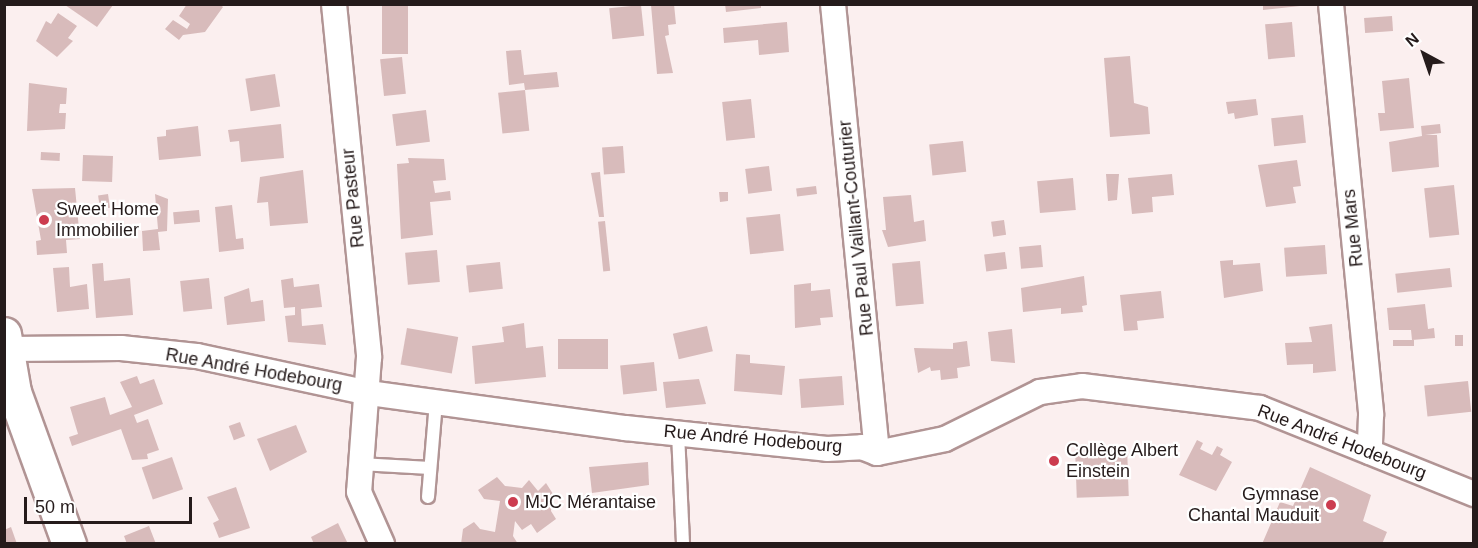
<!DOCTYPE html>
<html>
<head>
<meta charset="utf-8">
<style>
	body { margin:0 }
	#map { position:relative; width:1478px; height:548px; overflow:hidden; background:#fbefef; font-family:Helvetica,sans-serif }
	div>[style] { position:absolute }
	.building>* { inset:0; background:#d8bbbb; transform-origin:0 0 }
	.roads { filter:drop-shadow(2px 0 #b19494) drop-shadow(-2px 0 #b19494) drop-shadow(0 2px #b19494) drop-shadow(0 -2px #b19494) }
	.lane>* { height:12px; margin:-6px; padding:0 6px; transform-origin:6px; border-radius:6px; background:#fff }
	.street>* { height:24px; margin:-12px; padding:0 12px; transform-origin:12px; border-radius:12px; background:#fff }
	.secondary>* { height:33px; margin:-16.5px; padding:0 16.5px; transform-origin:16.5px; border-radius:16.5px; background:#fff }
	.dots>* { width:16px; height:16px; translate:-50% -50%; box-sizing:border-box; border:3px solid #fff; border-radius:50% }
	span { translate:-50% -50%; white-space:nowrap; text-align:center; line-height:1.15; -webkit-text-stroke:4.5px #fff; paint-order:stroke }
	.street-label { font-size:18px; color:#251b1b }
	.poi-label { font-size:18px; color:#251b1b }
	.left { translate:0 -50%; text-align:left }
	.right { translate:-100% -50%; text-align:right }
	.frame { position:absolute; inset:0; border:6px solid #251b1b; pointer-events:none }
	.north { position:absolute; left:1394px; top:24px; width:60px; height:60px; -webkit-text-stroke:4px #fff; paint-order:stroke; rotate:320deg; font-size:16px; font-weight:700; line-height:24px; text-align:center; color:#251b1b }
	.north::after { content:''; display:block; margin:auto; width:21px; height:27px; background:#251b1b; clip-path:polygon(50% 0,100% 100%,50% 72%,0 100%) }
	.scale { position:absolute; left:24px; top:497px; width:168px; height:27px; box-sizing:border-box; border:3px solid #251b1b; border-top:0; padding-left:8px; font-size:18px; line-height:21px; white-space:nowrap; color:#251b1b; -webkit-text-stroke:4px #fff; paint-order:stroke }
</style>
</head>
<body>
<div id="map">
	<div class="building">
		<div style="clip-path:polygon(187px 4px,220px 4px,223px 7px,205px 32px,183px 35px,179px 40px,165px 29px,173px 20px,187px 29px,190px 24px,179px 16px)"></div>
		<div style="left:382px;top:4px;width:26px;height:50px"></div>
		<div style="clip-path:polygon(674px 4px,676px 24px,668px 25px,669px 35px,665px 36px,673px 73px,657px 74px,651px 5px)"></div>
		<div style="clip-path:polygon(725px 4px,761px 4px,761px 8px,726px 12px)"></div>
		<div style="clip-path:polygon(1263px 4px,1300px 4px,1300px 6px,1263px 10px)"></div>
		<div style="clip-path:polygon(65px 5px,113px 5px,97px 27px)"></div>
		<div style="left:641px;top:5px;width:31px;height:32px;rotate:84deg"></div>
		<div style="clip-path:polygon(58px 13px,77px 26px,68px 38px,73px 41px,57px 57px,36px 41px,46px 21px,51px 24px)"></div>
		<div style="left:1392px;top:16px;width:15px;height:28px;rotate:86deg"></div>
		<div style="clip-path:polygon(787px 22px,789px 52px,759px 55px,758px 40px,724px 43px,723px 28px)"></div>
		<div style="left:1292px;top:22px;width:35px;height:27px;rotate:85deg"></div>
		<div style="clip-path:polygon(521px 50px,524px 75px,557px 72px,559px 87px,525px 90px,524px 83px,509px 85px,506px 51px)"></div>
		<div style="clip-path:polygon(1130px 56px,1134px 103px,1148px 107px,1150px 134px,1110px 137px,1104px 58px)"></div>
		<div style="left:402px;top:57px;width:37px;height:22px;rotate:84deg"></div>
		<div style="left:275px;top:74px;width:33px;height:30px;rotate:81deg"></div>
		<div style="clip-path:polygon(1409px 78px,1414px 128px,1380px 131px,1378px 113px,1385px 113px,1382px 81px)"></div>
		<div style="clip-path:polygon(29px 83px,67px 88px,66px 104px,60px 104px,59px 113px,66px 113px,65px 129px,27px 131px)"></div>
		<div style="left:525px;top:90px;width:41px;height:27px;rotate:84deg"></div>
		<div style="left:751px;top:99px;width:39px;height:29px;rotate:84deg"></div>
		<div style="clip-path:polygon(1256px 99px,1258px 115px,1235px 119px,1234px 113px,1228px 114px,1226px 102px)"></div>
		<div style="left:426px;top:110px;width:32px;height:34px;rotate:83deg"></div>
		<div style="left:1303px;top:115px;width:28px;height:32px;rotate:84deg"></div>
		<div style="clip-path:polygon(281px 124px,284px 158px,241px 162px,239px 141px,230px 142px,228px 130px)"></div>
		<div style="clip-path:polygon(1440px 124px,1441px 133px,1425px 135px,1437px 135px,1439px 167px,1392px 172px,1389px 142px,1422px 136px,1421px 126px)"></div>
		<div style="clip-path:polygon(198px 126px,201px 156px,159px 160px,157px 137px,166px 136px,166px 130px)"></div>
		<div style="left:963px;top:141px;width:31px;height:34px;rotate:84deg"></div>
		<div style="left:623px;top:146px;width:27px;height:21px;rotate:86deg"></div>
		<div style="left:41px;top:152px;width:19px;height:8px;rotate:3deg"></div>
		<div style="left:83px;top:155px;width:30px;height:26px;rotate:2deg"></div>
		<div style="clip-path:polygon(408px 158px,444px 159px,446px 180px,433px 181px,435px 193px,450px 191px,451px 200px,430px 202px,433px 235px,401px 239px,397px 164px,409px 163px)"></div>
		<div style="clip-path:polygon(1297px 160px,1301px 186px,1293px 187px,1296px 203px,1266px 207px,1258px 165px)"></div>
		<div style="left:769px;top:166px;width:25px;height:24px;rotate:83deg"></div>
		<div style="clip-path:polygon(303px 170px,308px 223px,270px 226px,268px 202px,257px 203px,260px 177px)"></div>
		<div style="clip-path:polygon(600px 172px,604px 217px,599px 217px,591px 173px)"></div>
		<div style="clip-path:polygon(1106px 174px,1119px 174px,1117px 200px,1108px 201px)"></div>
		<div style="clip-path:polygon(1172px 174px,1174px 195px,1152px 197px,1153px 212px,1132px 214px,1128px 178px)"></div>
		<div style="left:1073px;top:178px;width:32px;height:36px;rotate:85deg"></div>
		<div style="left:1454px;top:185px;width:50px;height:30px;rotate:84deg"></div>
		<div style="left:816px;top:186px;width:8px;height:20px;rotate:83deg"></div>
		<div style="clip-path:polygon(75px 188px,80px 239px,66px 240px,67px 253px,37px 255px,36px 241px,41px 240px,32px 189px)"></div>
		<div style="clip-path:polygon(719px 192px,728px 192px,728px 201px,720px 202px)"></div>
		<div style="left:108px;top:194px;width:14px;height:10px;rotate:82deg"></div>
		<div style="clip-path:polygon(155px 194px,168px 199px,167px 231px,158px 232px,160px 250px,143px 251px,142px 231px,158px 229px)"></div>
		<div style="clip-path:polygon(911px 195px,914px 222px,924px 220px,926px 241px,888px 247px,882px 230px,886px 230px,883px 197px)"></div>
		<div style="clip-path:polygon(232px 205px,236px 239px,243px 238px,244px 249px,219px 252px,215px 207px)"></div>
		<div style="left:199px;top:210px;width:12px;height:26px;rotate:85deg"></div>
		<div style="left:780px;top:214px;width:37px;height:34px;rotate:84deg"></div>
		<div style="left:1004px;top:220px;width:15px;height:13px;rotate:82deg"></div>
		<div style="left:605px;top:221px;width:50px;height:7px;rotate:84deg"></div>
		<div style="left:1041px;top:245px;width:22px;height:22px;rotate:85deg"></div>
		<div style="left:1325px;top:245px;width:29px;height:41px;rotate:86deg"></div>
		<div style="left:437px;top:250px;width:32px;height:32px;rotate:85deg"></div>
		<div style="left:1005px;top:252px;width:17px;height:21px;rotate:83deg"></div>
		<div style="clip-path:polygon(1233px 260px,1233px 265px,1260px 263px,1263px 291px,1224px 298px,1220px 261px)"></div>
		<div style="left:920px;top:261px;width:43px;height:28px;rotate:85deg"></div>
		<div style="left:500px;top:262px;width:27px;height:34px;rotate:84deg"></div>
		<div style="clip-path:polygon(103px 263px,104px 281px,130px 278px,133px 315px,96px 318px,92px 264px)"></div>
		<div style="clip-path:polygon(69px 267px,70px 287px,87px 284px,89px 309px,57px 312px,53px 268px)"></div>
		<div style="left:1450px;top:268px;width:19px;height:55px;rotate:84deg"></div>
		<div style="clip-path:polygon(1084px 276px,1087px 305px,1082px 306px,1083px 312px,1061px 314px,1061px 308px,1023px 312px,1021px 288px)"></div>
		<div style="left:209px;top:278px;width:31px;height:29px;rotate:84deg"></div>
		<div style="clip-path:polygon(293px 278px,294px 287px,319px 284px,322px 307px,301px 309px,302px 326px,323px 324px,326px 345px,288px 342px,285px 316px,295px 315px,295px 307px,284px 308px,281px 280px)"></div>
		<div style="clip-path:polygon(811px 283px,811px 291px,830px 289px,833px 317px,820px 318px,821px 325px,795px 328px,794px 285px)"></div>
		<div style="clip-path:polygon(249px 288px,251px 302px,263px 300px,265px 321px,227px 325px,224px 297px)"></div>
		<div style="clip-path:polygon(1161px 291px,1164px 318px,1137px 321px,1138px 330px,1124px 331px,1120px 295px)"></div>
		<div style="clip-path:polygon(1425px 304px,1428px 329px,1434px 328px,1435px 338px,1412px 340px,1411px 330px,1389px 330px,1387px 308px)"></div>
		<div style="clip-path:polygon(524px 323px,526px 348px,543px 346px,546px 377px,475px 384px,472px 346px,504px 342px,502px 327px)"></div>
		<div style="clip-path:polygon(1332px 324px,1336px 371px,1313px 373px,1313px 364px,1287px 365px,1285px 343px,1312px 342px,1309px 327px)"></div>
		<div style="left:707px;top:326px;width:26px;height:35px;rotate:77deg"></div>
		<div style="left:407px;top:328px;width:52px;height:37px;rotate:10deg"></div>
		<div style="clip-path:polygon(1012px 329px,1015px 363px,991px 361px,988px 332px)"></div>
		<div style="left:1455px;top:335px;width:8px;height:11px"></div>
		<div style="left:608px;top:339px;width:30px;height:50px;rotate:90deg"></div>
		<div style="left:1414px;top:340px;width:6px;height:21px;rotate:90deg"></div>
		<div style="clip-path:polygon(967px 341px,970px 366px,957px 368px,958px 378px,941px 380px,940px 370px,931px 371px,930px 367px,918px 373px,914px 348px,953px 349px,953px 343px)"></div>
		<div style="clip-path:polygon(736px 354px,750px 355px,750px 363px,785px 366px,782px 395px,734px 391px)"></div>
		<div style="left:654px;top:362px;width:29px;height:34px;rotate:84deg"></div>
		<div style="clip-path:polygon(137px 376px,140px 384px,154px 379px,163px 404px,134px 415px,137px 423px,148px 419px,159px 450px,147px 454px,148px 459px,132px 460px,121px 429px,72px 446px,69px 437px,78px 434px,70px 407px,105px 397px,110px 415px,132px 407px,120px 382px)"></div>
		<div style="left:842px;top:376px;width:29px;height:43px;rotate:86deg"></div>
		<div style="clip-path:polygon(699px 379px,706px 404px,666px 408px,663px 382px)"></div>
		<div style="left:1468px;top:381px;width:31px;height:44px;rotate:84deg"></div>
		<div style="left:240px;top:422px;width:15px;height:12px;rotate:70deg"></div>
		<div style="clip-path:polygon(296px 425px,307px 452px,270px 471px,257px 439px)"></div>
		<div style="clip-path:polygon(1197px 440px,1203px 443px,1200px 449px,1212px 455px,1217px 446px,1223px 449px,1220px 455px,1232px 462px,1216px 491px,1179px 475px)"></div>
		<div style="left:1127px;top:446px;width:50px;height:52px;rotate:88deg"></div>
		<div style="left:172px;top:457px;width:34px;height:32px;rotate:71deg"></div>
		<div style="clip-path:polygon(648px 462px,649px 485px,592px 493px,589px 467px)"></div>
		<div style="clip-path:polygon(1310px 467px,1371px 495px,1363px 521px,1387px 532px,1382px 544px,1262px 544px,1280px 502px,1293px 506px)"></div>
		<div style="clip-path:polygon(497px 477px,505px 486px,522px 488px,529px 480px,538px 491px,546px 483px,553px 494px,551px 511px,556px 519px,537px 533px,531px 524px,522px 530px,515px 521px,513px 536px,518px 544px,461px 544px,463px 529px,474px 522px,480px 529px,495px 532px,500px 501px,484px 499px,478px 490px)"></div>
		<div style="clip-path:polygon(236px 487px,250px 528px,219px 538px,213px 523px,219px 520px,207px 497px)"></div>
		<div style="clip-path:polygon(338px 523px,348px 544px,314px 544px,311px 537px)"></div>
		<div style="clip-path:polygon(149px 526px,156px 544px,127px 544px,124px 536px)"></div>
		<div style="clip-path:polygon(11px 527px,17px 544px,4px 544px,4px 530px)"></div>
	</div>
	<div class="roads">
		<div class="lane">
			<div style="left:678px;top:433px;width:111px;rotate:87.4deg"></div>
			<div style="left:360px;top:464px;width:70px;rotate:3.3deg"></div>
			<div style="left:428px;top:497px;width:95px;rotate:-85.2deg"></div>
		</div>
		<div class="street">
			<div style="left:334px;top:4px;width:355px;rotate:84.3deg"></div>
			<div style="left:369px;top:357px;width:135px;rotate:94.2deg"></div>
			<div style="left:359px;top:492px;width:57px;rotate:66.1deg"></div>
			<div style="left:833px;top:4px;width:451px;rotate:84.4deg"></div>
			<div style="left:1331px;top:4px;width:413px;rotate:84.4deg"></div>
			<div style="left:1371px;top:415px;width:37px;rotate:92deg"></div>
			<div style="left:7px;top:349px;width:114px;rotate:-0.5deg"></div>
			<div style="left:121px;top:348px;width:76px;rotate:6deg"></div>
			<div style="left:197px;top:356px;width:176px;rotate:12.1deg"></div>
			<div style="left:369px;top:393px;width:258px;rotate:7.8deg"></div>
			<div style="left:625px;top:428px;width:203px;rotate:5.9deg"></div>
			<div style="left:827px;top:449px;width:35px;rotate:-3deg"></div>
			<div style="left:862px;top:447px;width:16px;rotate:22deg"></div>
			<div style="left:877px;top:453px;width:69px;rotate:-11.6deg"></div>
			<div style="left:945px;top:439px;width:106px;rotate:-26.3deg"></div>
			<div style="left:1040px;top:392px;width:42px;rotate:-8.1deg"></div>
			<div style="left:1082px;top:386px;width:179px;rotate:7deg"></div>
			<div style="left:1260px;top:408px;width:231px;rotate:21.9deg"></div>
		</div>
		<div class="secondary">
			<div style="left:4px;top:334px;width:59px;rotate:80.2deg"></div>
			<div style="left:14px;top:392px;width:162px;rotate:70.1deg"></div>
		</div>
	</div>
	<div class="dots">
		<div style="left:44px;top:220px;background:#cc3c4f"></div>
		<div style="left:1054px;top:461px;background:#cc3c4f"></div>
		<div style="left:513px;top:502px;background:#cc3c4f"></div>
		<div style="left:1331px;top:505px;background:#cc3c4f"></div>
	</div>
	<div class="street-label">
		<span style="left:353px;top:198px;rotate:-96deg">Rue Pasteur</span>
		<span style="left:856px;top:228px;rotate:-96deg">Rue Paul Vaillant-Couturier</span>
		<span style="left:1353px;top:228px;rotate:-96deg">Rue Mars</span>
		<span style="left:254px;top:370px;rotate:10deg">Rue André Hodebourg</span>
		<span style="left:753px;top:439px;rotate:5deg">Rue André Hodebourg</span>
		<span style="left:1342px;top:442px;rotate:21deg">Rue André Hodebourg</span>
	</div>
	<div class="poi-label">
		<span class="left" style="left:56px;top:220px">Sweet Home<br>Immobilier</span>
		<span class="left" style="left:1066px;top:461px">Collège Albert<br>Einstein</span>
		<span class="right" style="left:1319px;top:505px">Gymnase<br>Chantal Mauduit</span>
		<span class="left" style="left:525px;top:502px">MJC Mérantaise</span>
	</div>
	<div class="frame"></div>
	<div class="north">N</div>
	<div class="scale">50 m</div>
</div>
</body>
</html>
